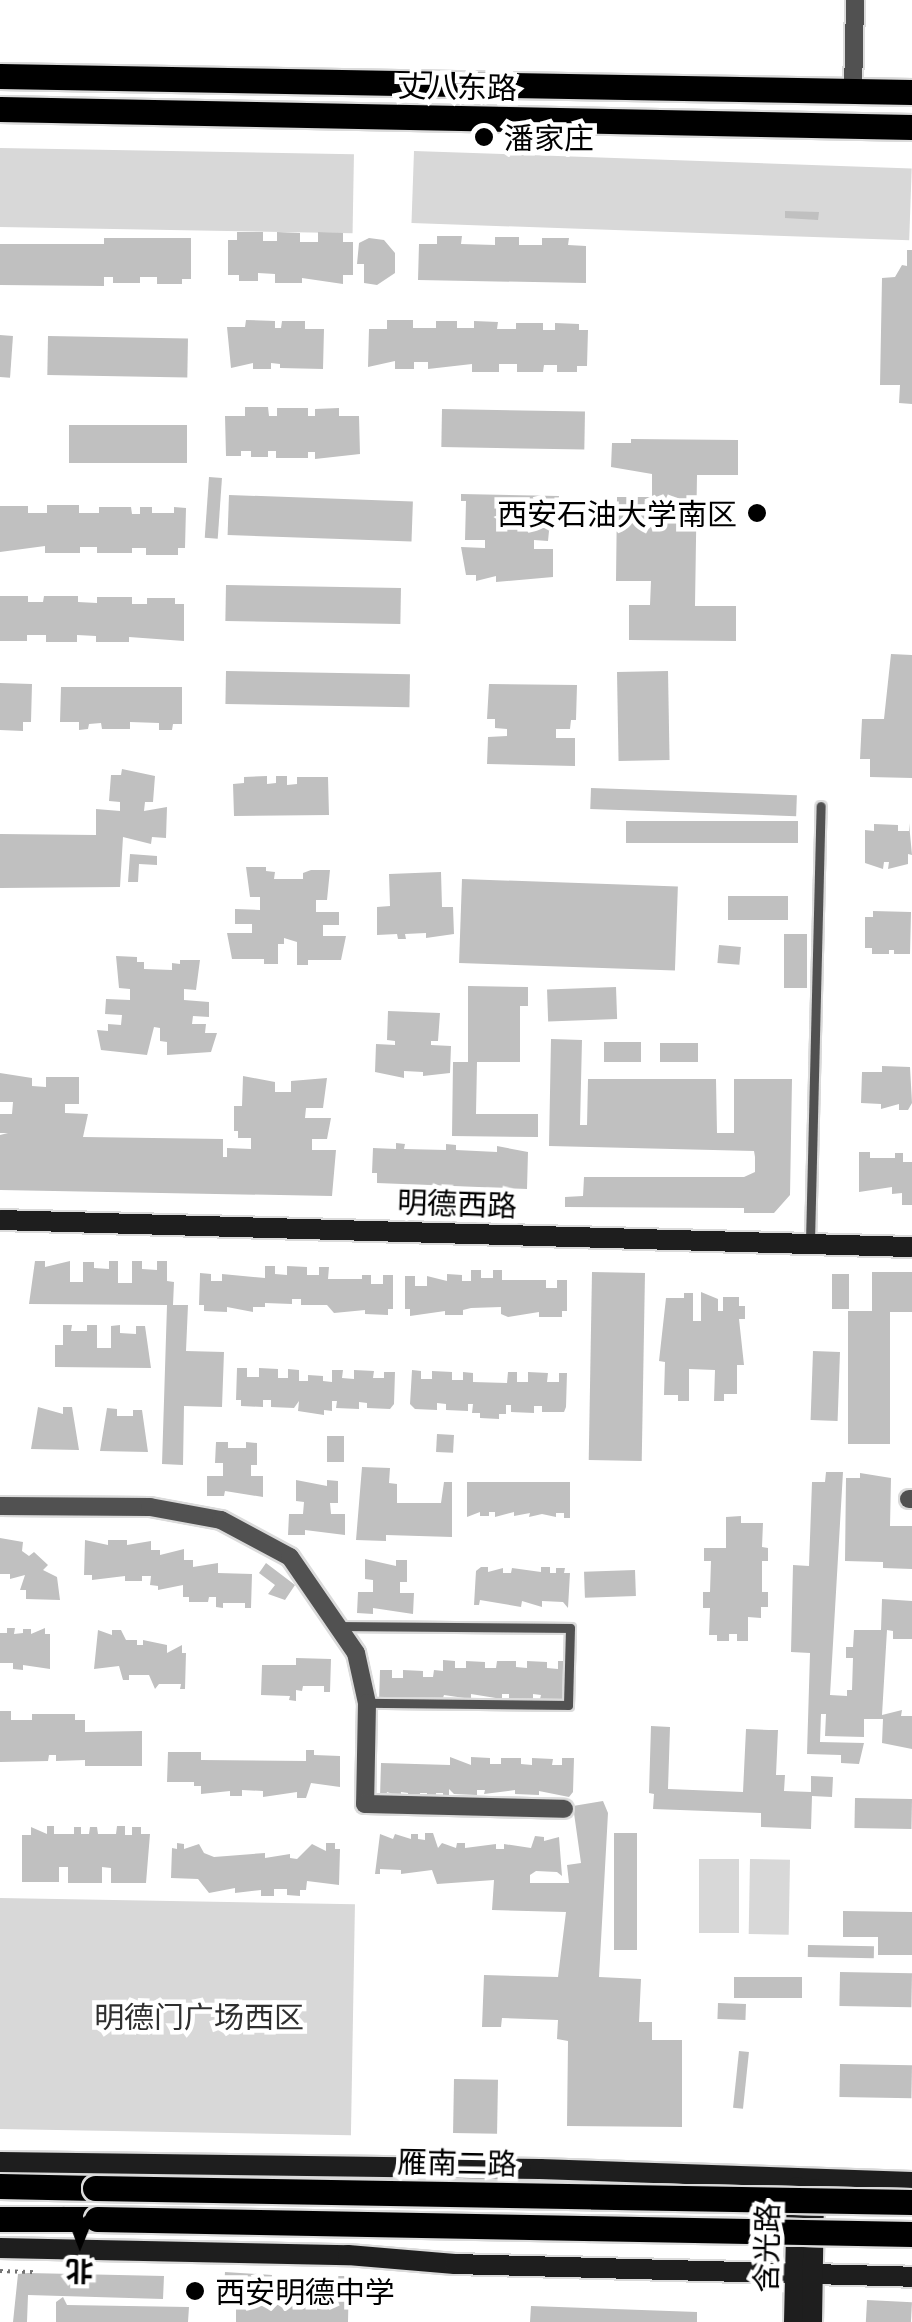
<!DOCTYPE html>
<html>
<head>
<meta charset="utf-8">
<style>
	body { margin:0 }
	#map { position:relative; width:912px; height:2322px; overflow:hidden; background:#fff; font-family:Barlow,"Noto Sans SC",sans-serif }
	div>[style] { position:absolute }
	.green>* { inset:0; background:#d8d8d8; transform-origin:0 0 }
	.building>* { inset:0; background:#c0c0c0; transform-origin:0 0 }
	.path>* { height:4px; margin-top:-2px; transform-origin:0; background:repeating-linear-gradient(90deg,#737373 0 2.5px,transparent 0 7.5px) }
	.roads { filter:drop-shadow(2px 0 #dbdbdb) drop-shadow(-2px 0 #dbdbdb) drop-shadow(0 2px #dbdbdb) drop-shadow(0 -2px #dbdbdb) }
	.lane>* { height:9px; margin:-4.5px; padding:0 4.5px; transform-origin:4.5px; border-radius:4.5px; background:#515151 }
	.street>* { height:18px; margin:-9px; padding:0 9px; transform-origin:9px; border-radius:9px; background:#515151 }
	.secondary>* { height:20px; margin:-10px; padding:0 10px; transform-origin:10px; border-radius:10px; background:#1e1e1e }
	.primary>* { height:25px; margin:-12.5px; padding:0 12.5px; transform-origin:12.5px; border-radius:12.5px; background:#000 }
	.bridges { filter:drop-shadow(2px 0 #dbdbdb) drop-shadow(-2px 0 #dbdbdb) drop-shadow(0 2px #dbdbdb) drop-shadow(0 -2px #dbdbdb) }
	.primary-bridge>* { height:25px; margin:-12.5px; padding:0 12.5px; transform-origin:12.5px; border-radius:12.5px; background:#000 }
	.dots>* { width:28px; height:28px; translate:-50% -50%; box-sizing:border-box; border:5px solid #fff; border-radius:50% }
	span { translate:-50% -50%; white-space:nowrap; text-align:center; line-height:1.15; -webkit-text-stroke:9px #fff; paint-order:stroke }
	.street-label { font-size:30px; color:#000 }
	.poi-label { font-size:30px; color:#000 }
	.left { translate:0 -50%; text-align:left }
	.right { translate:-100% -50%; text-align:right }
	.park-label { font-size:30px; color:#2f2f2f }
	.north { position:absolute; left:30px; top:2192px; width:100px; height:100px; -webkit-text-stroke:8px #fff; paint-order:stroke; rotate:181deg; font-size:28px; font-weight:700; line-height:40px; text-align:center; color:#000 }
	.north::after { content:''; display:block; margin:auto; width:35px; height:45px; background:#000; clip-path:polygon(50% 0,100% 100%,50% 72%,0 100%) }
</style>
</head>
<body>
<div id="map">
	<div class="green">
		<div style="left:0;top:148px;width:354px;height:79px;rotate:1deg"></div>
		<div style="left:414px;top:151px;width:498px;height:72px;rotate:2deg"></div>
		<div style="left:699px;top:1859px;width:40px;height:74px"></div>
		<div style="left:750px;top:1859px;width:40px;height:75px;rotate:1deg"></div>
		<div style="left:0;top:1898px;width:355px;height:231px;rotate:1deg"></div>
	</div>
	<div class="building">
		<div style="clip-path:polygon(785px 211px,819px 212px,818px 220px,785px 218px)"></div>
		<div style="clip-path:polygon(237px 232px,263px 232px,263px 241px,277px 241px,277px 232px,300px 233px,300px 242px,318px 242px,318px 232px,343px 233px,343px 242px,353px 242px,353px 275px,343px 275px,343px 284px,302px 278px,302px 283px,275px 283px,275px 274px,258px 273px,258px 281px,239px 281px,239px 275px,228px 275px,228px 240px,237px 240px)"></div>
		<div style="clip-path:polygon(437px 236px,462px 236px,461px 244px,495px 245px,495px 237px,519px 237px,519px 245px,542px 245px,542px 238px,569px 238px,568px 245px,586px 246px,586px 283px,418px 280px,419px 244px,437px 244px)"></div>
		<div style="clip-path:polygon(104px 238px,191px 238px,191px 279px,182px 279px,182px 284px,157px 284px,157px 277px,140px 277px,140px 283px,113px 283px,113px 277px,104px 277px,104px 286px,0 285px,0 244px,104px 244px)"></div>
		<div style="clip-path:polygon(369px 238px,384px 240px,395px 253px,395px 273px,377px 285px,364px 283px,364px 264px,357px 264px,359px 243px)"></div>
		<div style="clip-path:polygon(907px 250px,912px 250px,912px 404px,899px 403px,900px 385px,880px 385px,882px 278px,895px 277px,902px 265px,907px 266px)"></div>
		<div style="clip-path:polygon(246px 320px,275px 321px,275px 328px,281px 328px,282px 321px,305px 321px,305px 329px,324px 329px,323px 369px,280px 368px,280px 364px,271px 363px,271px 369px,253px 369px,253px 363px,231px 368px,227px 327px,245px 327px)"></div>
		<div style="clip-path:polygon(387px 320px,413px 320px,413px 328px,436px 328px,436px 321px,457px 321px,457px 328px,474px 328px,474px 321px,498px 322px,497px 329px,516px 329px,516px 323px,543px 323px,543px 330px,555px 330px,555px 323px,579px 324px,579px 330px,588px 330px,587px 366px,577px 366px,577px 372px,557px 372px,557px 365px,544px 365px,543px 372px,517px 372px,517px 364px,499px 364px,499px 372px,472px 372px,472px 364px,428px 369px,428px 362px,414px 362px,414px 369px,395px 369px,395px 361px,368px 367px,369px 329px,387px 329px)"></div>
		<div style="left:0;top:335px;width:13px;height:42px;rotate:4deg"></div>
		<div style="left:48px;top:336px;width:140px;height:39px;rotate:1deg"></div>
		<div style="clip-path:polygon(245px 407px,268px 407px,269px 416px,277px 416px,277px 408px,308px 408px,308px 416px,315px 416px,315px 409px,339px 408px,339px 416px,359px 416px,360px 454px,315px 459px,315px 452px,308px 452px,308px 458px,276px 458px,276px 451px,268px 451px,268px 457px,251px 457px,251px 451px,241px 451px,241px 456px,226px 456px,225px 416px,245px 416px)"></div>
		<div style="left:442px;top:409px;width:143px;height:38px;rotate:1deg"></div>
		<div style="left:69px;top:425px;width:118px;height:38px"></div>
		<div style="clip-path:polygon(631px 439px,738px 440px,738px 475px,697px 475px,695px 606px,736px 606px,736px 641px,629px 640px,629px 605px,650px 605px,651px 581px,616px 581px,617px 497px,652px 497px,652px 474px,611px 467px,612px 443px,631px 443px)"></div>
		<div style="left:209px;top:477px;width:13px;height:61px;rotate:4deg"></div>
		<div style="clip-path:polygon(461px 494px,559px 496px,555px 531px,549px 531px,548px 541px,534px 540px,534px 549px,553px 549px,553px 577px,496px 582px,496px 576px,476px 581px,476px 575px,466px 575px,461px 547px,485px 548px,485px 540px,465px 540px,466px 501px,461px 501px)"></div>
		<div style="left:229px;top:495px;width:184px;height:40px;rotate:2deg"></div>
		<div style="clip-path:polygon(47px 505px,79px 505px,79px 513px,99px 513px,99px 507px,131px 507px,132px 514px,140px 514px,140px 507px,152px 507px,152px 513px,174px 513px,174px 507px,186px 508px,185px 548px,178px 548px,178px 555px,146px 555px,146px 548px,132px 548px,132px 553px,97px 553px,97px 547px,80px 547px,80px 553px,45px 553px,45px 546px,0 552px,0 506px,28px 506px,28px 513px,47px 513px)"></div>
		<div style="left:226px;top:585px;width:175px;height:36px;rotate:1deg"></div>
		<div style="clip-path:polygon(0 596px,28px 596px,28px 602px,43px 602px,44px 596px,78px 596px,78px 602px,97px 603px,97px 597px,132px 597px,132px 604px,147px 604px,147px 598px,175px 598px,175px 604px,184px 604px,184px 641px,129px 637px,129px 642px,96px 642px,96px 636px,77px 635px,77px 642px,46px 642px,46px 635px,27px 635px,27px 641px,0 641px)"></div>
		<div style="clip-path:polygon(891px 654px,912px 655px,912px 778px,870px 777px,870px 759px,860px 759px,862px 719px,884px 719px)"></div>
		<div style="left:226px;top:671px;width:184px;height:33px;rotate:1deg"></div>
		<div style="left:668px;top:671px;width:89px;height:51px;rotate:89deg"></div>
		<div style="clip-path:polygon(0 683px,32px 684px,31px 722px,23px 722px,23px 731px,0 730px)"></div>
		<div style="clip-path:polygon(489px 684px,577px 685px,576px 720px,571px 720px,570px 729px,556px 729px,556px 738px,575px 738px,575px 766px,487px 764px,488px 737px,507px 736px,507px 729px,495px 728px,495px 719px,487px 719px)"></div>
		<div style="clip-path:polygon(61px 687px,182px 687px,182px 724px,173px 724px,172px 730px,159px 730px,159px 723px,130px 722px,130px 729px,102px 729px,101px 723px,89px 724px,88px 729px,79px 730px,79px 722px,60px 722px)"></div>
		<div style="clip-path:polygon(122px 769px,155px 776px,153px 802px,145px 802px,144px 811px,167px 807px,166px 838px,152px 837px,151px 844px,123px 837px,120px 887px,0 888px,0 834px,96px 835px,96px 809px,120px 811px,120px 802px,109px 801px,111px 775px,121px 775px)"></div>
		<div style="clip-path:polygon(267px 776px,267px 784px,276px 783px,276px 776px,287px 776px,287px 785px,297px 784px,297px 777px,328px 777px,329px 815px,234px 816px,233px 784px,244px 783px,244px 777px)"></div>
		<div style="left:591px;top:788px;width:206px;height:21px;rotate:2deg"></div>
		<div style="left:626px;top:821px;width:172px;height:22px"></div>
		<div style="clip-path:polygon(909px 823px,912px 855px,908px 854px,908px 864px,888px 869px,889px 862px,884px 862px,883px 869px,865px 863px,865px 830px,874px 831px,874px 824px,898px 825px,898px 831px,909px 831px)"></div>
		<div style="clip-path:polygon(130px 854px,157px 856px,157px 865px,139px 864px,138px 882px,128px 882px)"></div>
		<div style="clip-path:polygon(246px 867px,266px 867px,266px 871px,275px 872px,274px 879px,303px 879px,303px 873px,311px 870px,330px 870px,327px 900px,316px 900px,316px 912px,339px 912px,339px 925px,323px 925px,323px 936px,346px 936px,341px 960px,308px 960px,308px 965px,297px 965px,297px 942px,284px 938px,284px 944px,278px 944px,278px 964px,264px 964px,264px 959px,232px 959px,227px 933px,252px 933px,252px 924px,235px 924px,235px 909px,260px 910px,260px 897px,250px 897px)"></div>
		<div style="clip-path:polygon(441px 872px,442px 907px,453px 907px,454px 934px,426px 938px,426px 933px,405px 934px,406px 939px,398px 939px,397px 934px,377px 935px,377px 907px,390px 906px,389px 874px)"></div>
		<div style="left:462px;top:879px;width:216px;height:84px;rotate:2deg"></div>
		<div style="left:728px;top:896px;width:60px;height:24px"></div>
		<div style="clip-path:polygon(873px 911px,911px 912px,910px 954px,894px 954px,894px 950px,889px 950px,889px 954px,872px 954px,872px 948px,865px 948px,865px 917px,873px 917px)"></div>
		<div style="left:784px;top:934px;width:23px;height:54px"></div>
		<div style="left:719px;top:945px;width:22px;height:18px;rotate:5deg"></div>
		<div style="clip-path:polygon(116px 956px,137px 957px,137px 962px,144px 962px,144px 969px,172px 970px,172px 963px,180px 964px,180px 960px,200px 960px,196px 990px,184px 989px,184px 1000px,209px 1002px,209px 1017px,193px 1016px,192px 1024px,206px 1024px,205px 1033px,217px 1033px,211px 1052px,167px 1055px,167px 1042px,160px 1041px,160px 1028px,154px 1027px,147px 1055px,101px 1050px,97px 1030px,108px 1031px,108px 1024px,121px 1025px,122px 1015px,105px 1014px,106px 999px,130px 1000px,130px 989px,119px 988px)"></div>
		<div style="clip-path:polygon(468px 986px,528px 987px,528px 1006px,520px 1006px,520px 1062px,477px 1062px,476px 1114px,538px 1114px,538px 1137px,452px 1136px,453px 1062px,468px 1062px)"></div>
		<div style="left:616px;top:987px;width:32px;height:69px;rotate:88deg"></div>
		<div style="clip-path:polygon(388px 1011px,440px 1013px,438px 1041px,431px 1041px,431px 1045px,451px 1046px,450px 1073px,423px 1076px,423px 1072px,404px 1071px,404px 1078px,375px 1072px,376px 1044px,395px 1045px,395px 1041px,387px 1040px)"></div>
		<div style="clip-path:polygon(551px 1039px,582px 1040px,580px 1125px,587px 1125px,588px 1079px,716px 1079px,717px 1133px,734px 1133px,734px 1079px,792px 1079px,790px 1195px,774px 1213px,744px 1213px,744px 1208px,565px 1207px,565px 1197px,583px 1196px,584px 1177px,744px 1177px,755px 1172px,755px 1157px,754px 1151px,549px 1146px)"></div>
		<div style="left:604px;top:1042px;width:37px;height:20px"></div>
		<div style="left:660px;top:1043px;width:38px;height:19px"></div>
		<div style="clip-path:polygon(882px 1066px,910px 1067px,912px 1103px,908px 1110px,899px 1110px,899px 1104px,881px 1109px,881px 1104px,861px 1103px,862px 1072px,882px 1072px)"></div>
		<div style="clip-path:polygon(0 1073px,32px 1078px,32px 1086px,46px 1087px,46px 1077px,79px 1077px,79px 1104px,65px 1104px,65px 1113px,88px 1114px,83px 1137px,223px 1139px,223px 1157px,227px 1157px,227px 1148px,251px 1149px,251px 1138px,238px 1138px,238px 1131px,234px 1131px,234px 1106px,242px 1106px,243px 1076px,275px 1082px,275px 1092px,291px 1092px,291px 1081px,327px 1078px,323px 1108px,306px 1108px,305px 1118px,331px 1118px,327px 1139px,312px 1139px,312px 1150px,336px 1150px,332px 1196px,0 1190px,0 1135px,8px 1133px,0 1133px,0 1114px,12px 1114px,13px 1102px,0 1102px)"></div>
		<div style="clip-path:polygon(396px 1143px,405px 1144px,404px 1149px,446px 1150px,446px 1144px,456px 1145px,456px 1150px,497px 1152px,497px 1146px,528px 1152px,527px 1189px,377px 1183px,377px 1173px,372px 1173px,373px 1148px,396px 1149px)"></div>
		<div style="clip-path:polygon(859px 1152px,870px 1152px,870px 1158px,895px 1158px,895px 1153px,903px 1153px,903px 1162px,912px 1162px,912px 1205px,902px 1205px,902px 1193px,892px 1194px,892px 1187px,859px 1192px)"></div>
		<div style="clip-path:polygon(35px 1261px,45px 1261px,45px 1267px,70px 1261px,70px 1282px,83px 1282px,83px 1262px,94px 1262px,94px 1268px,109px 1269px,109px 1261px,118px 1261px,118px 1283px,132px 1283px,132px 1261px,142px 1261px,142px 1269px,157px 1270px,157px 1261px,167px 1261px,167px 1281px,174px 1282px,173px 1305px,188px 1305px,186px 1351px,224px 1352px,222px 1407px,184px 1406px,183px 1465px,162px 1464px,167px 1305px,29px 1304px)"></div>
		<div style="clip-path:polygon(265px 1266px,275px 1266px,275px 1274px,287px 1275px,287px 1266px,307px 1267px,307px 1275px,319px 1275px,319px 1267px,329px 1267px,328px 1279px,362px 1279px,362px 1275px,371px 1275px,371px 1284px,383px 1284px,383px 1275px,393px 1275px,393px 1309px,388px 1309px,388px 1315px,365px 1314px,365px 1310px,334px 1313px,327px 1305px,301px 1305px,301px 1299px,292px 1299px,292px 1304px,265px 1303px,265px 1307px,253px 1307px,253px 1312px,227px 1307px,227px 1312px,204px 1311px,204px 1305px,199px 1305px,200px 1273px,211px 1274px,211px 1281px,222px 1281px,222px 1274px,265px 1278px)"></div>
		<div style="clip-path:polygon(471px 1270px,481px 1270px,481px 1278px,493px 1278px,493px 1270px,502px 1270px,502px 1280px,546px 1280px,546px 1288px,557px 1288px,557px 1280px,567px 1280px,567px 1311px,562px 1311px,562px 1317px,539px 1317px,539px 1312px,508px 1317px,501px 1314px,501px 1307px,471px 1308px,463px 1310px,463px 1315px,445px 1315px,445px 1311px,410px 1316px,410px 1309px,405px 1309px,405px 1276px,415px 1276px,415px 1286px,427px 1286px,427px 1276px,447px 1281px,447px 1274px,462px 1275px,462px 1281px,471px 1281px)"></div>
		<div style="left:592px;top:1272px;width:53px;height:188px;rotate:1deg"></div>
		<div style="clip-path:polygon(872px 1272px,912px 1272px,912px 1312px,890px 1312px,890px 1444px,848px 1444px,848px 1311px,872px 1311px)"></div>
		<div style="left:832px;top:1274px;width:17px;height:35px"></div>
		<div style="clip-path:polygon(701px 1292px,718px 1299px,718px 1311px,723px 1311px,723px 1297px,739px 1297px,739px 1306px,745px 1306px,745px 1319px,739px 1319px,744px 1365px,737px 1365px,737px 1394px,724px 1394px,724px 1401px,714px 1401px,715px 1370px,689px 1369px,689px 1401px,678px 1401px,678px 1395px,664px 1395px,665px 1362px,659px 1361px,666px 1298px,684px 1298px,684px 1293px,693px 1293px,693px 1321px,701px 1321px)"></div>
		<div style="clip-path:polygon(63px 1325px,72px 1325px,71px 1331px,87px 1331px,87px 1325px,97px 1325px,97px 1348px,111px 1348px,111px 1326px,120px 1325px,120px 1333px,136px 1334px,136px 1326px,145px 1326px,151px 1368px,55px 1367px,55px 1345px,63px 1345px)"></div>
		<div style="left:813px;top:1351px;width:27px;height:69px;rotate:2deg"></div>
		<div style="clip-path:polygon(237px 1368px,247px 1368px,247px 1377px,259px 1377px,259px 1368px,278px 1369px,278px 1378px,288px 1378px,288px 1369px,299px 1370px,299px 1381px,308px 1381px,308px 1375px,323px 1376px,323px 1381px,332px 1382px,332px 1370px,343px 1370px,342px 1378px,354px 1379px,354px 1370px,374px 1371px,373px 1378px,384px 1378px,384px 1372px,395px 1372px,394px 1404px,390px 1409px,367px 1408px,367px 1403px,359px 1402px,359px 1409px,336px 1408px,337px 1401px,332px 1401px,332px 1411px,324px 1410px,324px 1415px,298px 1411px,299px 1401px,294px 1408px,271px 1407px,271px 1400px,263px 1400px,263px 1407px,241px 1406px,241px 1400px,236px 1400px)"></div>
		<div style="clip-path:polygon(412px 1370px,421px 1371px,421px 1379px,432px 1379px,432px 1371px,452px 1372px,452px 1380px,463px 1380px,463px 1372px,473px 1373px,473px 1382px,507px 1383px,508px 1372px,517px 1372px,517px 1382px,528px 1382px,528px 1372px,548px 1373px,547px 1382px,559px 1382px,559px 1373px,567px 1373px,566px 1407px,564px 1412px,542px 1412px,542px 1406px,534px 1406px,534px 1413px,511px 1412px,511px 1405px,506px 1405px,506px 1414px,499px 1414px,499px 1419px,480px 1418px,480px 1413px,472px 1413px,473px 1404px,468px 1404px,468px 1411px,446px 1410px,446px 1404px,437px 1403px,437px 1410px,415px 1409px,410px 1404px)"></div>
		<div style="clip-path:polygon(38px 1407px,63px 1414px,63px 1407px,72px 1407px,79px 1450px,31px 1449px)"></div>
		<div style="clip-path:polygon(107px 1408px,117px 1409px,117px 1416px,133px 1416px,133px 1410px,142px 1410px,148px 1452px,100px 1451px)"></div>
		<div style="left:437px;top:1434px;width:17px;height:18px;rotate:3deg"></div>
		<div style="left:327px;top:1436px;width:17px;height:26px"></div>
		<div style="clip-path:polygon(216px 1442px,228px 1442px,228px 1448px,246px 1448px,246px 1442px,257px 1443px,257px 1465px,251px 1465px,251px 1476px,263px 1476px,263px 1497px,225px 1491px,224px 1496px,207px 1496px,207px 1476px,223px 1476px,223px 1463px,215px 1463px)"></div>
		<div style="clip-path:polygon(362px 1467px,390px 1468px,389px 1483px,397px 1484px,397px 1503px,441px 1503px,444px 1482px,452px 1482px,452px 1537px,386px 1535px,386px 1541px,356px 1540px)"></div>
		<div style="clip-path:polygon(826px 1472px,843px 1472px,830px 1695px,847px 1696px,847px 1690px,852px 1690px,853px 1658px,846px 1658px,846px 1647px,853px 1647px,854px 1630px,881px 1630px,882px 1599px,912px 1601px,912px 1639px,893px 1639px,893px 1631px,887px 1630px,882px 1715px,902px 1710px,901px 1716px,912px 1716px,912px 1749px,882px 1743px,883px 1719px,864px 1719px,864px 1737px,825px 1736px,826px 1714px,821px 1714px,820px 1742px,864px 1743px,859px 1764px,841px 1763px,841px 1755px,807px 1754px,810px 1653px,791px 1652px,793px 1565px,809px 1566px,812px 1482px,825px 1482px)"></div>
		<div style="clip-path:polygon(860px 1473px,891px 1478px,890px 1526px,912px 1526px,912px 1569px,883px 1568px,883px 1562px,845px 1561px,846px 1478px,860px 1478px)"></div>
		<div style="clip-path:polygon(296px 1480px,327px 1486px,327px 1480px,338px 1481px,338px 1503px,330px 1503px,331px 1514px,345px 1514px,345px 1535px,305px 1530px,305px 1535px,288px 1535px,289px 1514px,303px 1514px,304px 1502px,296px 1501px)"></div>
		<div style="clip-path:polygon(467px 1482px,570px 1482px,570px 1518px,564px 1518px,564px 1513px,556px 1513px,556px 1517px,542px 1514px,529px 1517px,530px 1513px,514px 1516px,514px 1512px,495px 1517px,495px 1512px,489px 1512px,489px 1516px,480px 1516px,480px 1512px,467px 1517px)"></div>
		<div style="clip-path:polygon(741px 1516px,741px 1523px,763px 1523px,762px 1547px,768px 1548px,768px 1561px,762px 1561px,762px 1592px,768px 1592px,768px 1607px,761px 1607px,761px 1618px,748px 1617px,748px 1641px,737px 1641px,737px 1634px,729px 1634px,729px 1641px,717px 1641px,717px 1635px,709px 1635px,710px 1608px,703px 1608px,703px 1592px,710px 1592px,711px 1561px,704px 1561px,704px 1548px,726px 1548px,726px 1517px)"></div>
		<div style="clip-path:polygon(0 1538px,23px 1542px,22px 1551px,29px 1556px,34px 1552px,48px 1565px,43px 1570px,57px 1577px,60px 1600px,26px 1599px,26px 1590px,20px 1590px,25px 1575px,10px 1579px,10px 1574px,0 1574px)"></div>
		<div style="clip-path:polygon(85px 1540px,108px 1545px,108px 1540px,127px 1540px,127px 1545px,151px 1541px,151px 1550px,160px 1550px,160px 1555px,184px 1549px,184px 1560px,193px 1560px,193px 1567px,218px 1563px,218px 1573px,252px 1574px,251px 1608px,245px 1608px,245px 1603px,223px 1603px,223px 1608px,216px 1607px,216px 1597px,209px 1597px,208px 1602px,189px 1602px,189px 1597px,183px 1597px,183px 1585px,158px 1590px,158px 1586px,150px 1585px,151px 1576px,142px 1576px,142px 1581px,125px 1581px,125px 1576px,92px 1580px,92px 1575px,84px 1575px)"></div>
		<div style="clip-path:polygon(365px 1559px,396px 1566px,396px 1560px,407px 1560px,407px 1582px,400px 1582px,400px 1593px,414px 1593px,413px 1614px,373px 1608px,373px 1614px,357px 1613px,358px 1592px,373px 1592px,373px 1580px,365px 1579px)"></div>
		<div style="clip-path:polygon(266px 1563px,295px 1585px,285px 1600px,268px 1594px,275px 1585px,259px 1573px)"></div>
		<div style="clip-path:polygon(481px 1567px,488px 1567px,488px 1572px,503px 1568px,503px 1573px,511px 1573px,512px 1568px,541px 1572px,541px 1567px,550px 1567px,550px 1573px,556px 1573px,556px 1568px,565px 1568px,564px 1573px,570px 1573px,568px 1608px,563px 1602px,542px 1601px,542px 1607px,522px 1601px,521px 1607px,480px 1600px,479px 1605px,474px 1605px,476px 1571px)"></div>
		<div style="left:635px;top:1570px;width:26px;height:51px;rotate:88deg"></div>
		<div style="clip-path:polygon(7px 1628px,15px 1628px,14px 1634px,23px 1633px,23px 1629px,31px 1629px,31px 1634px,45px 1628px,45px 1634px,50px 1634px,50px 1669px,23px 1665px,23px 1670px,13px 1669px,13px 1663px,0 1663px,0 1633px,7px 1633px)"></div>
		<div style="clip-path:polygon(98px 1630px,112px 1635px,112px 1630px,121px 1630px,126px 1640px,137px 1640px,137px 1645px,143px 1645px,143px 1640px,167px 1645px,167px 1653px,182px 1645px,182px 1653px,186px 1653px,185px 1689px,180px 1689px,181px 1684px,159px 1684px,155px 1689px,149px 1675px,129px 1675px,129px 1680px,123px 1680px,119px 1666px,94px 1669px)"></div>
		<div style="clip-path:polygon(296px 1658px,331px 1659px,330px 1692px,324px 1692px,324px 1686px,303px 1686px,302px 1691px,296px 1690px,296px 1701px,289px 1700px,290px 1696px,261px 1695px,262px 1665px,296px 1665px)"></div>
		<div style="clip-path:polygon(443px 1660px,455px 1661px,455px 1668px,466px 1668px,466px 1661px,485px 1662px,485px 1668px,496px 1668px,497px 1661px,516px 1661px,516px 1667px,527px 1668px,527px 1661px,547px 1662px,547px 1668px,558px 1669px,558px 1661px,569px 1661px,568px 1695px,564px 1700px,540px 1699px,541px 1695px,533px 1694px,533px 1700px,509px 1699px,509px 1694px,502px 1694px,502px 1699px,471px 1694px,471px 1699px,444px 1695px,439px 1709px,409px 1703px,408px 1708px,385px 1707px,379px 1702px,380px 1670px,392px 1670px,392px 1678px,403px 1678px,403px 1670px,423px 1671px,423px 1677px,433px 1677px,434px 1670px,443px 1671px)"></div>
		<div style="clip-path:polygon(0 1711px,11px 1711px,11px 1720px,32px 1720px,32px 1714px,75px 1714px,75px 1720px,85px 1720px,85px 1732px,142px 1731px,142px 1766px,85px 1766px,85px 1760px,56px 1761px,56px 1755px,49px 1755px,48px 1761px,0 1762px)"></div>
		<div style="clip-path:polygon(651px 1726px,670px 1727px,668px 1789px,743px 1792px,746px 1729px,769px 1730px,778px 1730px,776px 1775px,785px 1775px,784px 1791px,811px 1792px,811px 1776px,833px 1777px,832px 1797px,812px 1796px,811px 1829px,761px 1827px,761px 1813px,653px 1809px,654px 1794px,649px 1793px)"></div>
		<div style="clip-path:polygon(306px 1750px,314px 1750px,314px 1755px,340px 1756px,340px 1787px,311px 1783px,306px 1798px,297px 1798px,297px 1792px,263px 1797px,263px 1791px,242px 1790px,242px 1796px,230px 1796px,230px 1791px,201px 1794px,201px 1786px,194px 1786px,194px 1782px,167px 1782px,168px 1752px,201px 1752px,201px 1760px,306px 1761px)"></div>
		<div style="clip-path:polygon(450px 1757px,471px 1765px,471px 1757px,490px 1758px,490px 1764px,501px 1764px,501px 1758px,521px 1758px,521px 1764px,532px 1765px,532px 1758px,553px 1759px,552px 1765px,562px 1765px,562px 1758px,574px 1758px,573px 1792px,569px 1797px,539px 1791px,539px 1795px,515px 1794px,515px 1790px,484px 1794px,485px 1790px,477px 1790px,477px 1795px,454px 1794px,449px 1789px,449px 1798px,443px 1798px,443px 1793px,436px 1793px,436px 1799px,427px 1798px,427px 1793px,420px 1793px,420px 1798px,408px 1798px,408px 1793px,401px 1792px,401px 1797px,387px 1792px,386px 1797px,380px 1797px,381px 1763px,450px 1765px)"></div>
		<div style="left:855px;top:1798px;width:57px;height:30px;rotate:1deg"></div>
		<div style="clip-path:polygon(603px 1801px,608px 1813px,599px 1977px,641px 1979px,639px 2022px,652px 2022px,652px 2040px,682px 2040px,682px 2127px,567px 2126px,568px 2041px,557px 2039px,558px 2020px,502px 2018px,501px 2027px,482px 2027px,484px 1975px,558px 1977px,566px 1912px,492px 1910px,494px 1880px,437px 1884px,432px 1870px,401px 1874px,401px 1870px,380px 1869px,380px 1874px,375px 1874px,380px 1834px,393px 1839px,395px 1834px,411px 1839px,411px 1834px,418px 1834px,418px 1839px,425px 1840px,425px 1833px,433px 1833px,438px 1848px,442px 1843px,456px 1848px,457px 1843px,465px 1843px,465px 1848px,496px 1844px,496px 1849px,504px 1849px,504px 1844px,531px 1848px,535px 1836px,544px 1837px,544px 1841px,559px 1837px,562px 1876px,557px 1872px,536px 1871px,530px 1875px,530px 1883px,569px 1883px,567px 1865px,581px 1863px,573px 1806px)"></div>
		<div style="clip-path:polygon(47px 1826px,54px 1826px,54px 1834px,74px 1834px,74px 1827px,81px 1827px,81px 1834px,89px 1834px,90px 1827px,97px 1827px,98px 1834px,116px 1834px,117px 1826px,125px 1826px,125px 1835px,132px 1835px,132px 1827px,141px 1827px,141px 1834px,150px 1834px,146px 1883px,111px 1883px,111px 1868px,102px 1867px,102px 1883px,68px 1883px,68px 1867px,59px 1867px,59px 1882px,22px 1882px,22px 1835px,31px 1835px,31px 1827px,47px 1834px)"></div>
		<div style="left:614px;top:1833px;width:23px;height:117px"></div>
		<div style="clip-path:polygon(177px 1843px,184px 1844px,184px 1849px,199px 1844px,204px 1853px,214px 1857px,265px 1853px,265px 1858px,290px 1854px,290px 1858px,297px 1859px,312px 1844px,326px 1851px,326px 1843px,335px 1843px,335px 1849px,340px 1849px,339px 1885px,307px 1881px,306px 1890px,300px 1890px,300px 1896px,287px 1895px,287px 1889px,274px 1889px,274px 1896px,261px 1896px,261px 1890px,235px 1893px,235px 1888px,209px 1893px,198px 1879px,171px 1878px,172px 1848px,177px 1849px)"></div>
		<div style="clip-path:polygon(843px 1911px,912px 1912px,912px 1955px,878px 1955px,878px 1937px,843px 1937px)"></div>
		<div style="left:808px;top:1945px;width:66px;height:12px;rotate:1deg"></div>
		<div style="left:840px;top:1972px;width:72px;height:34px;rotate:1deg"></div>
		<div style="left:734px;top:1977px;width:68px;height:21px"></div>
		<div style="left:718px;top:2003px;width:28px;height:16px;rotate:2deg"></div>
		<div style="left:739px;top:2051px;width:10px;height:57px;rotate:6deg"></div>
		<div style="left:840px;top:2064px;width:72px;height:33px;rotate:1deg"></div>
		<div style="left:454px;top:2079px;width:44px;height:54px;rotate:1deg"></div>
		<div style="clip-path:polygon(225px 2272px,272px 2275px,271px 2285px,224px 2286px)"></div>
		<div style="clip-path:polygon(28px 2273px,164px 2276px,163px 2299px,28px 2295px,27px 2322px,13px 2322px,18px 2274px)"></div>
		<div style="clip-path:polygon(324px 2276px,349px 2276px,348px 2322px,236px 2322px,236px 2302px,324px 2304px)"></div>
		<div style="clip-path:polygon(63px 2297px,67px 2305px,189px 2307px,188px 2322px,56px 2322px,56px 2302px)"></div>
		<div style="left:867px;top:2300px;width:45px;height:22px;rotate:3deg"></div>
		<div style="clip-path:polygon(531px 2306px,697px 2312px,697px 2322px,530px 2322px)"></div>
	</div>
	<div class="path">
		<div style="left:0;top:2271px;width:37px;rotate:2deg"></div>
	</div>
	<div class="roads">
		<div class="lane">
			<div style="left:810px;top:1241px;width:435px;rotate:-88.6deg"></div>
			<div style="left:340px;top:1626px;width:230px;rotate:0.5deg"></div>
			<div style="left:570px;top:1628px;width:77px;rotate:91.5deg"></div>
			<div style="left:568px;top:1705px;width:201px;rotate:-179.4deg"></div>
		</div>
		<div class="street">
			<div style="left:853px;top:91px;width:91px;rotate:-88.7deg"></div>
			<div style="left:909px;top:1499px;width:3px"></div>
			<div style="left:0;top:1506px;width:150px;rotate:0.4deg"></div>
			<div style="left:150px;top:1507px;width:72px;rotate:10.4deg"></div>
			<div style="left:221px;top:1520px;width:78px;rotate:28.2deg"></div>
			<div style="left:290px;top:1557px;width:116px;rotate:55.5deg"></div>
			<div style="left:356px;top:1653px;width:51px;rotate:77.6deg"></div>
			<div style="left:367px;top:1703px;width:101px;rotate:91.1deg"></div>
			<div style="left:365px;top:1804px;width:199px;rotate:1.4deg"></div>
		</div>
		<div class="secondary">
			<div style="left:0;top:1220px;width:912px;rotate:1.7deg"></div>
			<div style="left:0;top:2162px;width:540px;rotate:0.74deg"></div>
			<div style="left:540px;top:2169px;width:372px;rotate:2deg"></div>
			<div style="left:0;top:2248px;width:348px;rotate:1.2deg"></div>
			<div style="left:348px;top:2255px;width:107px;rotate:4.8deg"></div>
			<div style="left:455px;top:2264px;width:457px;rotate:1.6deg"></div>
			<div style="left:794px;top:2322px;width:135px;rotate:-88.7deg"></div>
			<div style="left:812px;top:2322px;width:133px;rotate:-89.1deg"></div>
		</div>
		<div class="primary">
			<div style="left:0;top:76px;width:912px;rotate:1.01deg"></div>
			<div style="left:0;top:109px;width:912px;rotate:1.13deg"></div>
			<div style="left:0;top:2186px;width:95px;rotate:1.2deg"></div>
			<div style="left:0;top:2219px;width:97px"></div>
		</div>
	</div>
	<div class="bridges">
		<div class="primary-bridge">
			<div style="left:95px;top:2188px;width:817px;rotate:0.98deg"></div>
			<div style="left:97px;top:2219px;width:815px;rotate:1.05deg"></div>
		</div>
	</div>
	<div class="dots">
		<div style="left:484px;top:137px;background:#000"></div>
		<div style="left:757px;top:513px;background:#000"></div>
		<div style="left:195px;top:2291px;background:#000"></div>
	</div>
	<div class="street-label">
		<span style="left:457px;top:86px;rotate:1deg">丈八东路</span>
		<span style="left:457px;top:1203px;rotate:2deg">明德西路</span>
		<span style="left:457px;top:2162px;rotate:1deg">雁南二路</span>
		<span style="left:766px;top:2248px;rotate:-89deg">含光路</span>
	</div>
	<div class="poi-label">
		<span class="left" style="left:504px;top:137px">潘家庄</span>
		<span class="right" style="left:737px;top:513px">西安石油大学南区</span>
		<span class="left" style="left:215px;top:2291px">西安明德中学</span>
	</div>
	<div class="park-label">
		<span style="left:199px;top:2016px">明德门广场西区</span>
	</div>
	<div class="north">北</div>
</div>
</body>
</html>
